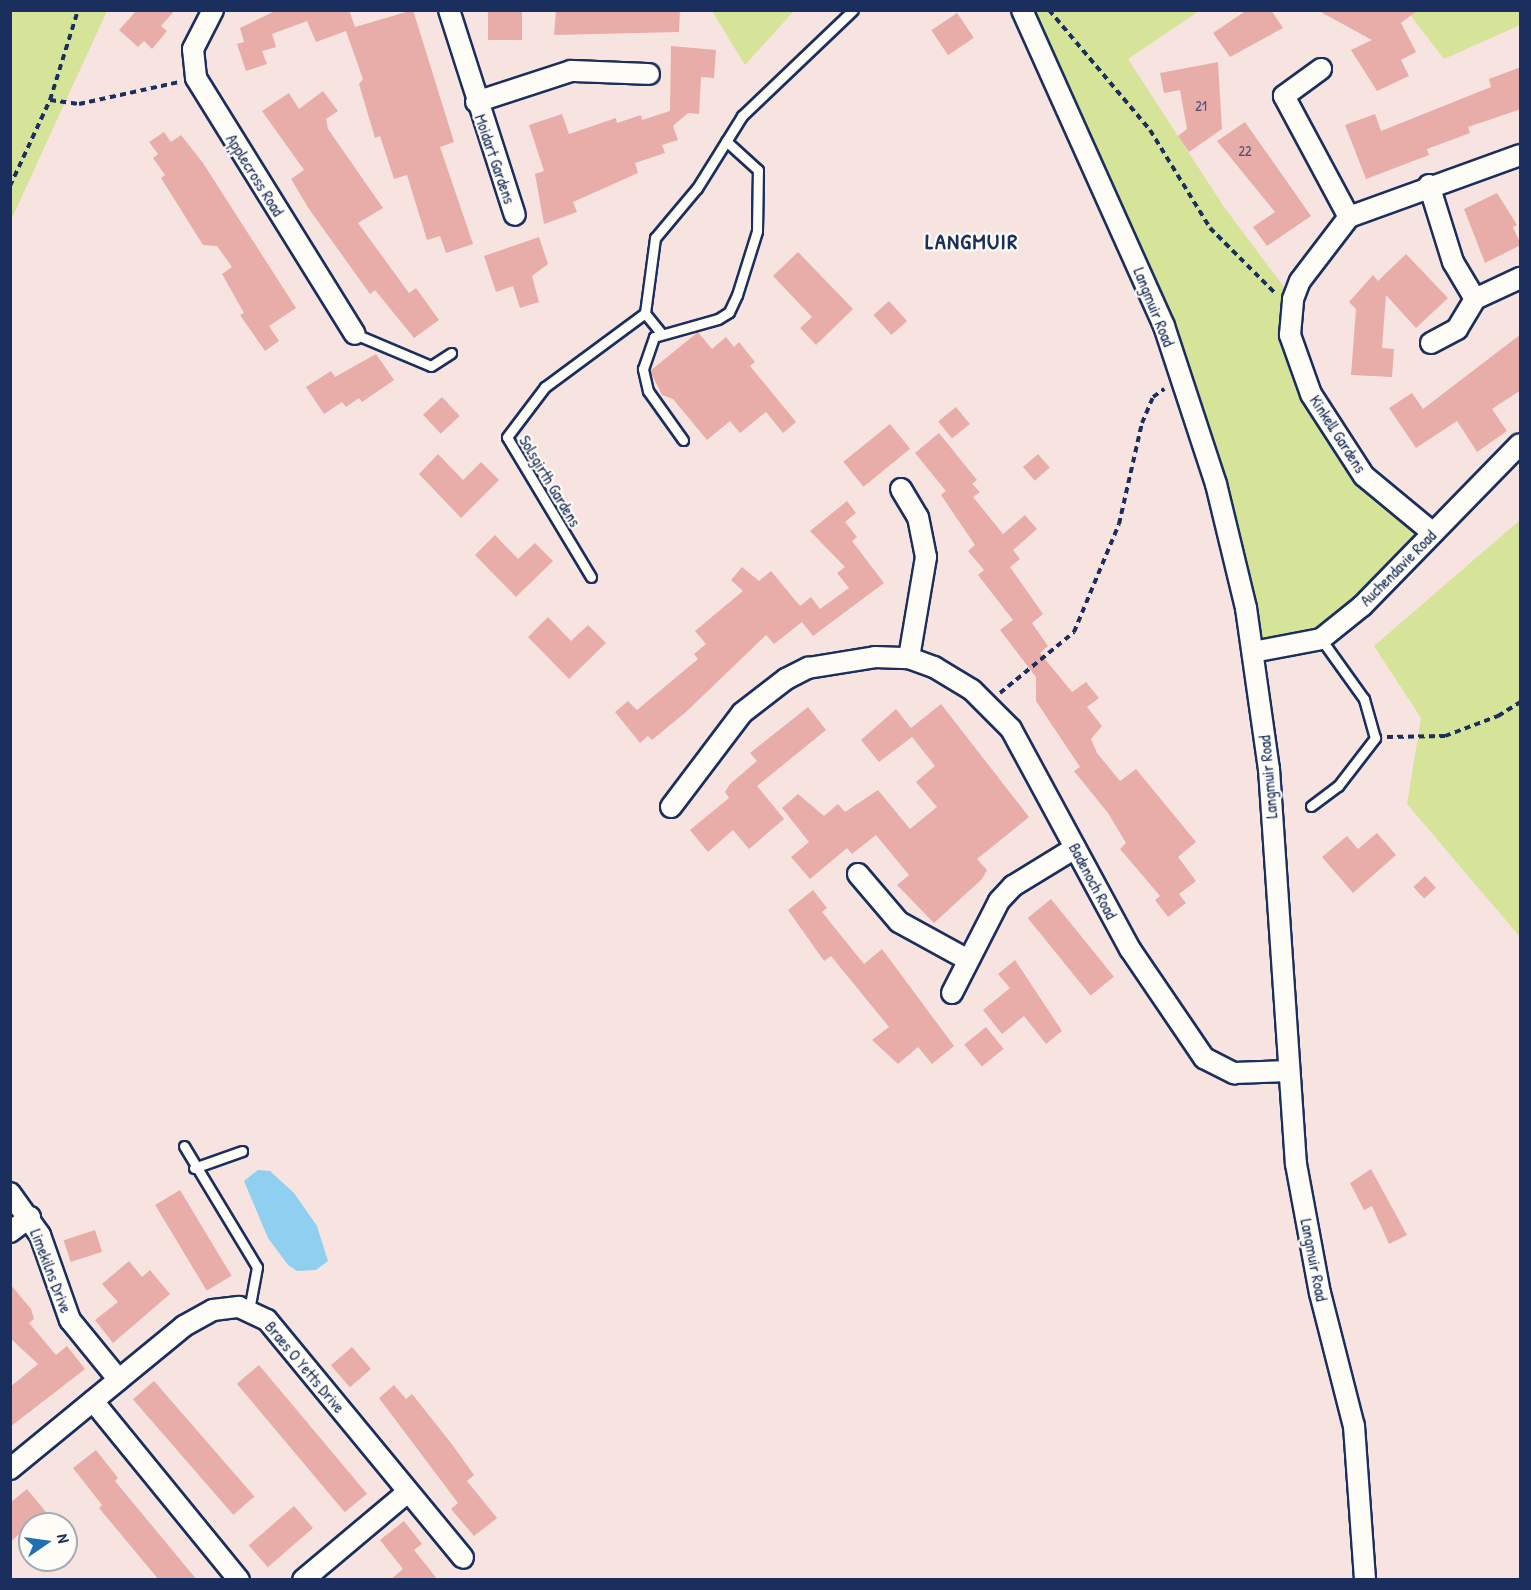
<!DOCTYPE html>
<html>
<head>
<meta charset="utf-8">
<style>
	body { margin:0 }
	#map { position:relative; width:1531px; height:1590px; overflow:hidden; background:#f7e4e0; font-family:"Patrick Hand",sans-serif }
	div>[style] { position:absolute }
	.green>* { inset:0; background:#d5e498 }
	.water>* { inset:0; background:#8fd0f1 }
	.building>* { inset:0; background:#e8ada9; transform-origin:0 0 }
	.path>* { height:4px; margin-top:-2px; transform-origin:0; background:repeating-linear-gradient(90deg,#1b2f5e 0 6px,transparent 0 10.5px) }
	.roads { filter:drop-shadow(2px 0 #1b2f5e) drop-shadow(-2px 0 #1b2f5e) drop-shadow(0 2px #1b2f5e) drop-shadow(0 -2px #1b2f5e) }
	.service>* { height:9px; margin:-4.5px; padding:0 4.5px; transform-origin:4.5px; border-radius:4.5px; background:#fdfcf7 }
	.minor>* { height:20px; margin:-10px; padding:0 10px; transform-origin:10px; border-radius:10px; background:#fdfcf7 }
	span { translate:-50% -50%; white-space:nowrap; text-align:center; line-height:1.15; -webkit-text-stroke:4.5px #fdfcf7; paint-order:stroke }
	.number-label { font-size:14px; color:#4e4e71 }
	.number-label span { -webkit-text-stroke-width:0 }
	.street-label { font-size:16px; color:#1b2f5e }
	.district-label { font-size:22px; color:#1b2f5e; font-weight:700; letter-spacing:1.5px }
	.frame { position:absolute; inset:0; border:12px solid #1b2f5e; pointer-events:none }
	.north { position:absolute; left:18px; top:1512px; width:60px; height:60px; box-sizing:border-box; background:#fdfcf7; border:2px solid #a3aaba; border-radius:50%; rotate:77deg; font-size:16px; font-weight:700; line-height:24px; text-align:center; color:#1b2f5e }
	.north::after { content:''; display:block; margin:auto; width:21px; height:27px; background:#1f6fb2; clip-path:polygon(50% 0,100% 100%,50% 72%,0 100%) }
</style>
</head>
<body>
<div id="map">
	<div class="green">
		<div style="clip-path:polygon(11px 10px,107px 11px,11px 220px,10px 11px)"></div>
		<div style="clip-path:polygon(712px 11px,794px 11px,745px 65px)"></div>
		<div style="clip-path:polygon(1022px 11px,1199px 11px,1128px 59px,1224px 207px,1293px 299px,1290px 335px,1364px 476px,1433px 533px,1321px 639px,1253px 652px,1183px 380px)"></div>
		<div style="clip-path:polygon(1407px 11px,1520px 11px,1520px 25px,1444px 59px)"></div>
		<div style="clip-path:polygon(1520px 520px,1520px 937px,1407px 804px,1421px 718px,1374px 646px)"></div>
	</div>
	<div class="water">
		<div style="clip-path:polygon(258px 1170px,270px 1171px,294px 1193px,317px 1226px,328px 1261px,316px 1270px,297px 1271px,288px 1265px,268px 1238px,244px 1181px)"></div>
	</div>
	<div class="building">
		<div style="clip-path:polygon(137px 10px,175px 10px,161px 26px,167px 31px,152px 49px,144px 41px,138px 47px,119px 30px)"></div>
		<div style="clip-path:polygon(277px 10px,349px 10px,355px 27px,413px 10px,454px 142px,440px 147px,473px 244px,446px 253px,440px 236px,427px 240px,407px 175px,394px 179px,380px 136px,375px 138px,359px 84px,363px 79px,346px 31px,316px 42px,307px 21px,272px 34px,276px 47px,262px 51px,267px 64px,246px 71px,237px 44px,244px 42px,240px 28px)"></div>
		<div style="left:488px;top:10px;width:34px;height:30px"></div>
		<div style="clip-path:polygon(556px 10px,680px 10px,679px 32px,554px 35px)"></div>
		<div style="clip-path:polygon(1247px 10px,1271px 10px,1283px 28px,1230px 57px,1213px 33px)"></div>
		<div style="clip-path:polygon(1317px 10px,1418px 10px,1401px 23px,1416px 52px,1401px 60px,1409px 76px,1377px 91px,1351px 50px,1372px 40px)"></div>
		<div style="left:957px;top:13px;width:30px;height:31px;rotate:56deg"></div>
		<div style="clip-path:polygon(671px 46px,716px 50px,714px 78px,701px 77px,699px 114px,688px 113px,673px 126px,678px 140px,662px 145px,665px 153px,635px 163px,638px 173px,573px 202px,577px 212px,544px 224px,535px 174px,544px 171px,529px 125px,562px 114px,569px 134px,616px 118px,617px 123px,641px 115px,642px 120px,670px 111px)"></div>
		<div style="clip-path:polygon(1218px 62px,1222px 129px,1189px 152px,1178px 136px,1187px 129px,1180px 90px,1164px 93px,1160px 73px)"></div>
		<div style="clip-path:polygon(1521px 67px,1521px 109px,1468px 127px,1470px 133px,1427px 149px,1429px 155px,1366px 179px,1345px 125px,1375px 114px,1381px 131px,1491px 87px,1489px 79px)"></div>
		<div style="clip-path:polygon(323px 91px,338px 111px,326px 119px,328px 129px,383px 208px,358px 223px,409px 293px,416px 288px,439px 320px,414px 338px,375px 290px,370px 294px,309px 209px,291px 179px,304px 170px,262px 111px,289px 93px,299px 109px)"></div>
		<div style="clip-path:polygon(1245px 122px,1311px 216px,1267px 246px,1253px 227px,1275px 212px,1217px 141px)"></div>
		<div style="clip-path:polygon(164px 132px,171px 142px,181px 135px,203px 163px,296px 308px,269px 326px,279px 341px,265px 351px,240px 315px,244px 313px,222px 274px,232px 267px,217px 246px,203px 245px,161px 178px,165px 175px,153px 158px,158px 154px,149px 142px)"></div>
		<div style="clip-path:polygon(1497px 193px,1517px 225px,1513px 227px,1521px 245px,1485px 263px,1464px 209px)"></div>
		<div style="clip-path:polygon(539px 237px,548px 264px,532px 276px,539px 302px,520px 308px,513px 286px,496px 292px,484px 256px)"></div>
		<div style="clip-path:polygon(798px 252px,853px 309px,816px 345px,800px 328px,812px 317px,773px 276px)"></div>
		<div style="clip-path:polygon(1406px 254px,1448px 298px,1416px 328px,1386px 295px,1382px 348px,1394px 349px,1392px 377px,1351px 375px,1356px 309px,1349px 302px,1373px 275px,1378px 281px)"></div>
		<div style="left:889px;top:301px;width:27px;height:21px;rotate:48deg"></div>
		<div style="clip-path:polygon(698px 332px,712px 349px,726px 337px,734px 347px,739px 342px,755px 362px,750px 366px,796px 422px,783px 433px,766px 412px,740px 433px,730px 421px,707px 440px,673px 399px,662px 395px,650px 371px)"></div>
		<div style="clip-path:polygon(1521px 334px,1521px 390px,1492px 409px,1507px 431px,1477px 452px,1457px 421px,1416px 448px,1389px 408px,1412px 393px,1423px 409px)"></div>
		<div style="clip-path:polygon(376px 354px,394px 380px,362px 402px,359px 398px,346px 407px,342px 402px,324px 414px,306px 387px,331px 371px,335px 377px)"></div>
		<div style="left:442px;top:397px;width:26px;height:26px;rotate:47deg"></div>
		<div style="left:956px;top:407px;width:22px;height:23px;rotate:51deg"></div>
		<div style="left:890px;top:424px;width:32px;height:60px;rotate:51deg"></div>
		<div style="clip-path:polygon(939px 433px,977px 480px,972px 484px,980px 492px,973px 497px,1003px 534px,1025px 515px,1037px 529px,1013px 550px,1020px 559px,1010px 567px,1043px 614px,1032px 623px,1048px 646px,1040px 653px,1072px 692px,1086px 682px,1099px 698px,1087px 707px,1102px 726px,1091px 739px,1097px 753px,1120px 781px,1136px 769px,1196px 842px,1178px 857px,1196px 881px,1179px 894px,1186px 903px,1168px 917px,1155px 900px,1160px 896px,1120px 849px,1126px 843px,1108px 813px,1074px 771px,1080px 767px,1036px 701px,1036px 677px,1000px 630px,1013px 620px,978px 575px,984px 570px,968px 551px,975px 545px,941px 495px,946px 491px,915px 453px)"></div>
		<div style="clip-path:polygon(438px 454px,463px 480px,481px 462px,499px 480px,461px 518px,419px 474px)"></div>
		<div style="left:1038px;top:454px;width:18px;height:20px;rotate:49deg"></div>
		<div style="clip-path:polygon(847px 501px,856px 513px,845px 522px,857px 537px,852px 541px,884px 583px,813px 636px,802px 622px,774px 644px,766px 635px,686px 712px,652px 740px,648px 736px,640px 743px,615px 712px,628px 701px,637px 710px,698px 659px,694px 654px,706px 644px,695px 631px,743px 591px,731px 580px,742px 567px,759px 581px,771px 571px,800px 606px,811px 597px,820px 609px,849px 588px,837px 573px,845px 567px,810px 531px)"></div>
		<div style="clip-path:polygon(495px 535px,518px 559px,535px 543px,553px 561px,516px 597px,475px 555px)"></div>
		<div style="clip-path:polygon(548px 617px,571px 641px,588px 625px,606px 643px,569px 679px,528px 637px)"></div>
		<div style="clip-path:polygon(941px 704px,1029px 817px,977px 859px,987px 870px,982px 879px,934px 923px,897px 885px,909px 875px,876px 835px,852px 854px,847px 848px,810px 879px,791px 857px,809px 842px,782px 808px,798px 794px,824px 816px,838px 804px,845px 812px,878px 790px,910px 829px,937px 807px,916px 782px,935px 766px,912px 737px,879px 762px,861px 740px,896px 709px,911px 728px)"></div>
		<div style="clip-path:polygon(808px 707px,826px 730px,757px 786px,784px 819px,749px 849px,733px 830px,708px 852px,690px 830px,729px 798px,725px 792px,730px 784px,757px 761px,750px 753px)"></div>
		<div style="clip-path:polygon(1377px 833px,1396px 855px,1353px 893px,1322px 857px,1347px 836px,1358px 849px)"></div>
		<div style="left:1425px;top:876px;width:16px;height:16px;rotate:47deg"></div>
		<div style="clip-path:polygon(813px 890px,827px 908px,822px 912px,864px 964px,882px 949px,954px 1046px,932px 1064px,918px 1047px,898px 1064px,872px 1040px,889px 1027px,831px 956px,824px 961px,788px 910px)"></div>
		<div style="left:1051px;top:899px;width:100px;height:30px;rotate:51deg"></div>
		<div style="clip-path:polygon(1015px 960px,1062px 1031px,1046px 1044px,1024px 1016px,1002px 1034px,983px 1010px,1010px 988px,998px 974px)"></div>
		<div style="left:986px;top:1027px;width:28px;height:28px;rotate:51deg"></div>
		<div style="clip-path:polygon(1371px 1169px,1407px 1235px,1389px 1244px,1372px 1206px,1364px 1210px,1350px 1183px)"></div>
		<div style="left:180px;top:1190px;width:100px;height:29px;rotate:59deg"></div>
		<div style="left:95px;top:1230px;width:23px;height:33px;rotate:72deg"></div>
		<div style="clip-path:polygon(129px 1261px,142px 1277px,150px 1270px,170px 1294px,113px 1343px,95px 1320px,118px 1302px,102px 1284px)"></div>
		<div style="clip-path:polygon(10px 1284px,31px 1309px,34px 1319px,29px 1323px,56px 1355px,67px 1346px,85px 1369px,10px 1427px,10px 1387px,38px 1364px,10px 1338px)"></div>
		<div style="left:352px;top:1347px;width:29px;height:28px;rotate:49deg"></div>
		<div style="left:259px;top:1365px;width:168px;height:29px;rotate:50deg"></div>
		<div style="left:154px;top:1381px;width:153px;height:28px;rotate:49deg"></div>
		<div style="clip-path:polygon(394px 1385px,406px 1399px,412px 1394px,451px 1443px,474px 1475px,467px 1481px,497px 1518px,474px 1536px,451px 1509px,458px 1503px,379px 1398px)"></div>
		<div style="clip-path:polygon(96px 1450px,118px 1478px,115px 1481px,197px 1580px,159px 1580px,99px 1508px,102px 1505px,73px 1468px)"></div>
		<div style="clip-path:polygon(27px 1489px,46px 1512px,10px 1542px,10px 1503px)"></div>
		<div style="left:294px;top:1506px;width:29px;height:60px;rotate:49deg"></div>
		<div style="clip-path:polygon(404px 1521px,422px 1544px,414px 1550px,438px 1580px,390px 1580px,403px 1569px,380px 1540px)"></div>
	</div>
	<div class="path">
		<div style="left:1049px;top:10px;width:157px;rotate:49.9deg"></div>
		<div style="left:1150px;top:130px;width:115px;rotate:58.5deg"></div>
		<div style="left:1210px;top:228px;width:92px;rotate:45deg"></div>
		<div style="left:50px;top:100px;width:29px;rotate:8deg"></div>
		<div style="left:79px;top:104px;width:102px;rotate:-12.4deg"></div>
		<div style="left:10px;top:186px;width:95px;rotate:-65.1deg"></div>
		<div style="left:50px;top:100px;width:94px;rotate:-72.7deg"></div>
		<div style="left:1000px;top:693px;width:96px;rotate:-39.5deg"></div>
		<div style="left:1074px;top:632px;width:117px;rotate:-67.4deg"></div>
		<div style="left:1119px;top:524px;width:104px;rotate:-77.2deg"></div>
		<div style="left:1142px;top:423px;width:28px;rotate:-67deg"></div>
		<div style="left:1153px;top:397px;width:14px;rotate:-36deg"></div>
		<div style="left:1387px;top:737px;width:58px;rotate:-1deg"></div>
		<div style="left:1445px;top:736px;width:57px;rotate:-20.7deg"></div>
		<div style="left:1498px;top:716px;width:26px;rotate:-32deg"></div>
	</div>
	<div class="roads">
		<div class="service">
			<div style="left:661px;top:333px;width:26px;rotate:-129deg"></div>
			<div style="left:645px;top:313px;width:76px;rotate:-82.4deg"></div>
			<div style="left:655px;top:238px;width:65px;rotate:-50deg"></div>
			<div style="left:697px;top:188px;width:85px;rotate:-58deg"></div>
			<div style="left:742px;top:116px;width:153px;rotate:-43.7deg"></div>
			<div style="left:355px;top:334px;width:82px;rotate:22.8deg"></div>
			<div style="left:431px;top:366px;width:24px;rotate:-33deg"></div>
			<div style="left:683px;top:440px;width:60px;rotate:-125.5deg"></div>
			<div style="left:648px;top:391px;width:23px;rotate:-103deg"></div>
			<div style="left:643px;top:369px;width:34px;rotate:-71deg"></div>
			<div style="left:654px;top:337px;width:66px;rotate:-15.7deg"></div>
			<div style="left:718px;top:319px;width:13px;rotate:-32deg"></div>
			<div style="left:729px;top:312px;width:19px;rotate:-65deg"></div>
			<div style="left:737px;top:295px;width:67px;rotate:-72.6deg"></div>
			<div style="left:757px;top:231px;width:61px;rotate:-89.1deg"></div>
			<div style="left:758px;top:170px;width:43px;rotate:-137.8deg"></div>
			<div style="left:591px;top:577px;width:163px;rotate:-121deg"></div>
			<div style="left:507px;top:437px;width:63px;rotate:-52.8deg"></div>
			<div style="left:545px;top:387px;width:124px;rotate:-36.5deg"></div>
			<div style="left:1311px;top:806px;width:34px;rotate:-37deg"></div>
			<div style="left:1338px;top:786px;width:61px;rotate:-52.4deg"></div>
			<div style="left:1375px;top:738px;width:41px;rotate:-105.8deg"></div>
			<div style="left:1364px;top:699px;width:74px;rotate:-125.6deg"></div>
			<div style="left:184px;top:1146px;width:141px;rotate:58.9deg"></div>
			<div style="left:257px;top:1267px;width:44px;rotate:100.5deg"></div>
			<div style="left:194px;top:1168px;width:51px;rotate:-19.5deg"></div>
		</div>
		<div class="minor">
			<div style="left:213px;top:10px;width:44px;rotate:117.1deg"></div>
			<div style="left:193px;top:49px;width:29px;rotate:84deg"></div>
			<div style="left:196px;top:78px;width:301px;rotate:58.2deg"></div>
			<div style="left:449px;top:10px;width:215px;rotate:72.2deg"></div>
			<div style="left:1022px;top:10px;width:346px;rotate:65.8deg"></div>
			<div style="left:1164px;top:326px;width:166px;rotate:71.8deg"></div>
			<div style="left:1216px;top:484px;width:128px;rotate:76.4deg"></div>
			<div style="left:1246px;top:608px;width:163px;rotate:81.9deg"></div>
			<div style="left:1269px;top:769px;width:396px;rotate:86.1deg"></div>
			<div style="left:1296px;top:1164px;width:131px;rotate:79.5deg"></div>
			<div style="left:1320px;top:1293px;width:137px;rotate:75.7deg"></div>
			<div style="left:1354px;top:1426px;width:154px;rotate:85.9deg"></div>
			<div style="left:1321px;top:69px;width:46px;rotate:143.9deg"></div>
			<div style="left:1284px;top:96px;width:137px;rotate:61.8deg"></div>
			<div style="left:476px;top:102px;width:100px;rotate:-18.1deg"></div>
			<div style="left:571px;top:71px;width:78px;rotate:2.2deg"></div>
			<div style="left:1429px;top:185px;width:81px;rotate:72.7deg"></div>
			<div style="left:1453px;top:262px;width:43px;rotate:59.3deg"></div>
			<div style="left:1431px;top:343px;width:30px;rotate:-28deg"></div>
			<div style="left:1457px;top:329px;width:35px;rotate:-59deg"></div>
			<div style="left:1475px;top:299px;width:50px;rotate:-25deg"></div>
			<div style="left:901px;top:489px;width:33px;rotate:59deg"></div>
			<div style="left:918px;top:517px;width:41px;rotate:78.7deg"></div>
			<div style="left:926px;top:557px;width:102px;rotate:99.6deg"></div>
			<div style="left:1433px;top:533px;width:89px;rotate:-140.4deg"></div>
			<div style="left:1364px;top:476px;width:98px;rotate:-122.9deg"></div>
			<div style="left:1311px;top:394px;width:63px;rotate:-109.6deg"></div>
			<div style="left:1290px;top:335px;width:36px;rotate:-85deg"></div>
			<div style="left:1293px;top:299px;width:19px;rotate:-69deg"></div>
			<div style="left:1300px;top:281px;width:81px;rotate:-52.6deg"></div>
			<div style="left:1349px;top:217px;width:182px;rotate:-19.9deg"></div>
			<div style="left:1253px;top:652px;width:69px;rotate:-10.8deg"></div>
			<div style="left:1321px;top:639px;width:53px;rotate:-38.8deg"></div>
			<div style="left:1362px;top:606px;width:226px;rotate:-45.7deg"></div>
			<div style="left:671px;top:807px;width:118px;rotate:-52.9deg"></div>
			<div style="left:742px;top:713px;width:56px;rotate:-37.7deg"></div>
			<div style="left:786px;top:679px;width:25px;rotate:-27deg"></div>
			<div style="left:808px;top:668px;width:68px;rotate:-9.3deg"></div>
			<div style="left:875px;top:657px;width:34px;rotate:2deg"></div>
			<div style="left:909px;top:658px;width:27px;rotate:20deg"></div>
			<div style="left:934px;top:667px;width:44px;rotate:31.2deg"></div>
			<div style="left:972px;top:690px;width:55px;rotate:45deg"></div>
			<div style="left:1011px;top:729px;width:250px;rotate:61.6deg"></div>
			<div style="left:1130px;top:949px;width:132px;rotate:55.8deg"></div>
			<div style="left:1204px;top:1058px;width:34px;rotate:27deg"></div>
			<div style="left:1234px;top:1073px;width:55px;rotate:-2.1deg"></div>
			<div style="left:858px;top:874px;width:63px;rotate:49.5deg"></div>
			<div style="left:899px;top:922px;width:79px;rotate:28.8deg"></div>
			<div style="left:952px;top:993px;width:103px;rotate:-62.9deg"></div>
			<div style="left:999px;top:901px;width:21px;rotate:-47deg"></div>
			<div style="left:1013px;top:886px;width:73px;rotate:-31.5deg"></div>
			<div style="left:10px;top:1193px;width:52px;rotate:54.5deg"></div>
			<div style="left:40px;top:1235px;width:90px;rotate:70.6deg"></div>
			<div style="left:70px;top:1320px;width:77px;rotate:50.8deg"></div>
			<div style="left:10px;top:1232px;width:25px;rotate:-37deg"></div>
			<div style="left:93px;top:1401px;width:231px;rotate:50.8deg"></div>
			<div style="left:10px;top:1469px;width:225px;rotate:-39.4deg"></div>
			<div style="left:184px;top:1326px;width:33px;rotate:-29deg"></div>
			<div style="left:213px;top:1310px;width:26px;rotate:-7deg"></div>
			<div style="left:239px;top:1307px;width:31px;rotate:25deg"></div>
			<div style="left:267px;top:1320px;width:308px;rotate:50.5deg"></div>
			<div style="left:303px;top:1580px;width:137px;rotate:-40deg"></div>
		</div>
	</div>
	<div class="number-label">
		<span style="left:1201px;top:106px">21</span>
		<span style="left:1245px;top:151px">22</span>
	</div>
	<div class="street-label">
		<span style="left:495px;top:159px;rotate:71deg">Moidart Gardens</span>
		<span style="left:255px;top:175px;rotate:58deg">Applecross Road</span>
		<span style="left:1154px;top:307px;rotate:68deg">Langmuir Road</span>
		<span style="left:1338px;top:434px;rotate:57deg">Kinkell Gardens</span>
		<span style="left:550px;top:481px;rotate:59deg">Solsgirth Gardens</span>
		<span style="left:1398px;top:568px;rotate:-45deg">Auchendavie Road</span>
		<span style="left:1268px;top:777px;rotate:-95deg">Langmuir Road</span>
		<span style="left:1093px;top:881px;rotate:62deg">Badenoch Road</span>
		<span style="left:1314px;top:1260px;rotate:79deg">Langmuir Road</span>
		<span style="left:51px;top:1271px;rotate:69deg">Limekilns Drive</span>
		<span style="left:305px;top:1367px;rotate:50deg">Braes O Yetts Drive</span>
	</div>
	<div class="district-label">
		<span style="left:972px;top:242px">LANGMUIR</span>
	</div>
	<div class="frame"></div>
	<div class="north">N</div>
</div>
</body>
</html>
